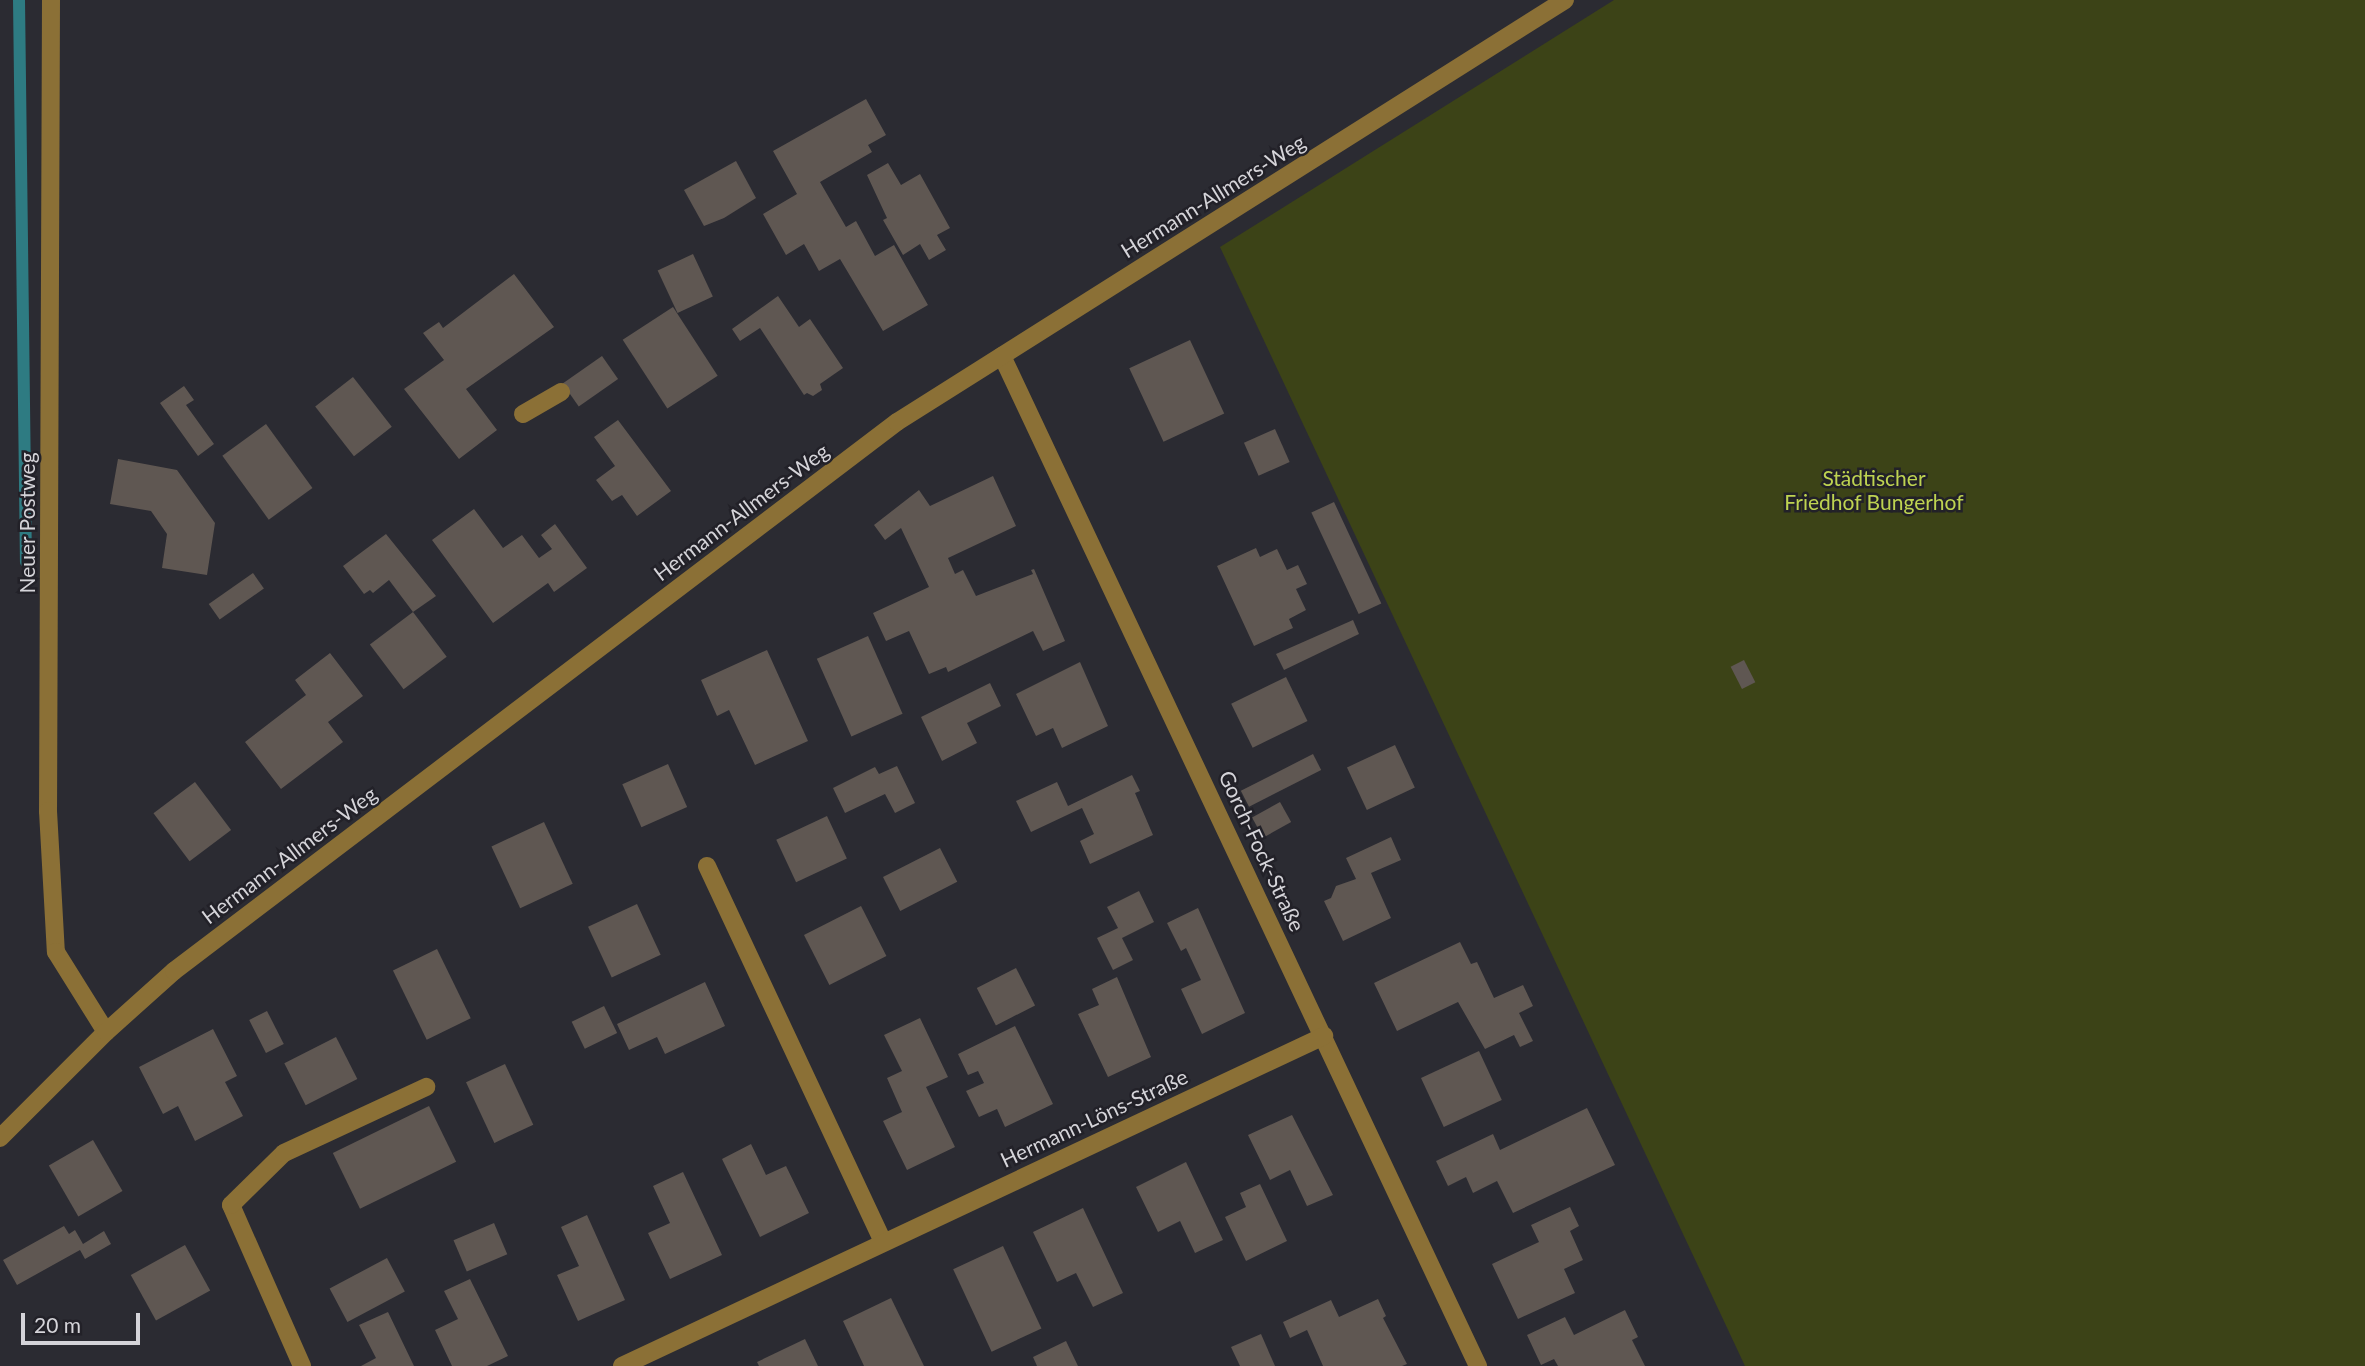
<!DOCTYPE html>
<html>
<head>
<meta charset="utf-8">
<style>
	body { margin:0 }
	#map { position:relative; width:2365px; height:1366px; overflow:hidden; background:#2b2b32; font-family:Lato,sans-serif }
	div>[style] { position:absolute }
	.green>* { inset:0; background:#3c4317 }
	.stream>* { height:12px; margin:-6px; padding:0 6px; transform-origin:6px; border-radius:6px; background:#2e7b82 }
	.building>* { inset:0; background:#5f5752; transform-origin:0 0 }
	.minor>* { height:18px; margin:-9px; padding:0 9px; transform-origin:9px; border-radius:9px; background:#8b7036 }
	span { translate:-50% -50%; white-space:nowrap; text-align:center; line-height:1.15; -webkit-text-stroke:5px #222128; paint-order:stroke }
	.street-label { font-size:21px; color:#d5d4d9 }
	.park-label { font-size:21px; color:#bed351 }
	.scale { position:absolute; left:21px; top:1313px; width:119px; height:32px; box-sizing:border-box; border:4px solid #d5d4d9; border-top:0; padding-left:9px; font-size:21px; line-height:24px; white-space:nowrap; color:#d5d4d9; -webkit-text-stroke:5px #222128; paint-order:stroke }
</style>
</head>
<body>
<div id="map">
	<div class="green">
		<div style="clip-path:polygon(1614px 0,2365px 0,2365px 1366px,1745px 1366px,1220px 247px)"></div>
	</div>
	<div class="stream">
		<div style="left:19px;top:0;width:562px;rotate:89.29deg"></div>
	</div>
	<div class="building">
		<div style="clip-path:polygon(866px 99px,886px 135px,868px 145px,872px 152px,820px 182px,846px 227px,856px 221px,875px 256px,894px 245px,928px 305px,883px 331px,840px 259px,819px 271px,804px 244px,786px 255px,763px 214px,797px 194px,773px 151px)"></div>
		<div style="clip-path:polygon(736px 161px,756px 198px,724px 218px,704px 226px,684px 190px)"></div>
		<div style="clip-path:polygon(888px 163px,901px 185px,920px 174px,950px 228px,937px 235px,946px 250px,929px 260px,920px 244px,903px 255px,883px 220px,887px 218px,867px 175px)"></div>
		<div style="left:693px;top:254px;width:47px;height:39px;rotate:65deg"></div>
		<div style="clip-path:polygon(514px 274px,554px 327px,466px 389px,497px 430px,459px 459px,404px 389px,444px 360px,423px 333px,439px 322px,443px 328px)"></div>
		<div style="clip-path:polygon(778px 296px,799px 327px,810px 319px,843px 368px,820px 384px,822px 390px,813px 396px,807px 393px,804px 395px,760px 328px,740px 341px,732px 329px)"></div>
		<div style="left:673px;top:307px;width:82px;height:60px;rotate:57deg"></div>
		<div style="left:1190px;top:340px;width:81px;height:67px;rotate:65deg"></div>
		<div style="left:602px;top:356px;width:28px;height:48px;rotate:55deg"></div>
		<div style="left:353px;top:377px;width:63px;height:48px;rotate:52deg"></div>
		<div style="clip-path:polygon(184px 386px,194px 400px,186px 405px,214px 444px,198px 456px,160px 403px)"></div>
		<div style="clip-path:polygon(618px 420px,671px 491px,637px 516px,622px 495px,612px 501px,596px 480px,615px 466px,594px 437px)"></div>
		<div style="left:266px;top:424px;width:79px;height:54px;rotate:54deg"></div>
		<div style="left:1275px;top:429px;width:36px;height:34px;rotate:66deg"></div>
		<div style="clip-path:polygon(118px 459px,177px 470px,215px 523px,207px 575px,162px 568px,167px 534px,151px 511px,110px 504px)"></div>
		<div style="clip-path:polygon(993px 476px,1016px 526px,948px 558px,955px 574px,963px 570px,976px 596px,1033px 574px,1031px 570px,1034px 569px,1065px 641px,1043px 651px,1033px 631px,948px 672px,946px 667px,929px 674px,909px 631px,886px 641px,873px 613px,929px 587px,901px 528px,885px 540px,874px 525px,919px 490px,930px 506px)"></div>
		<div style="left:1334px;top:502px;width:112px;height:25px;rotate:65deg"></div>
		<div style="clip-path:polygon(474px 509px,503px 548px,522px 535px,539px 558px,552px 549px,541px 535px,555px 524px,587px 568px,554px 592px,548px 583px,493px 623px,432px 540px)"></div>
		<div style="clip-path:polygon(386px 534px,436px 596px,413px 612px,389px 580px,373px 593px,370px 590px,364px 594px,343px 566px)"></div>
		<div style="clip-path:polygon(1256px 548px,1260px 557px,1277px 549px,1287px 570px,1298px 565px,1307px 584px,1296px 589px,1306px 610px,1289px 619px,1293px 628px,1254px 646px,1217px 566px)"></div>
		<div style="left:253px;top:573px;width:19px;height:54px;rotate:55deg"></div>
		<div style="left:413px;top:612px;width:56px;height:54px;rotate:53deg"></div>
		<div style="clip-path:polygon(1353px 620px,1359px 634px,1284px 670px,1276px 654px)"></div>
		<div style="left:868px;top:636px;width:85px;height:56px;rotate:66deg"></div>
		<div style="clip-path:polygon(767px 650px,808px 741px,755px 765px,729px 710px,717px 716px,701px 680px)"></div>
		<div style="clip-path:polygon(330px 653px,363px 696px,328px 722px,343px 742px,281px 789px,245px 742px,306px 695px,295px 680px)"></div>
		<div style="left:1744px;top:660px;width:25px;height:15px;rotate:63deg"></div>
		<div style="clip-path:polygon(1080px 662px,1108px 726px,1062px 748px,1053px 728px,1036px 736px,1016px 694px)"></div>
		<div style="left:1286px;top:677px;width:49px;height:61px;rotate:64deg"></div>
		<div style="clip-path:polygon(990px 683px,1001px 706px,967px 723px,977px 743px,942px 761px,921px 717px)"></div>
		<div style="left:1395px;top:745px;width:47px;height:53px;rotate:65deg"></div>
		<div style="left:1313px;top:754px;width:18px;height:81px;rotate:63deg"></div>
		<div style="left:668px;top:764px;width:47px;height:50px;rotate:66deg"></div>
		<div style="clip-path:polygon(897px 766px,915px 803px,895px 813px,885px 794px,845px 813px,833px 788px,875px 767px,879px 774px)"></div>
		<div style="clip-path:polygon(1132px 775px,1140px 791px,1135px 793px,1153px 835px,1090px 864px,1080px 841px,1094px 834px,1082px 808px,1031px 832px,1016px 801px,1057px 782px,1068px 806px)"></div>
		<div style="left:195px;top:782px;width:60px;height:52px;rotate:53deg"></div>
		<div style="left:1280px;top:802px;width:23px;height:32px;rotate:61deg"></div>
		<div style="left:827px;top:816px;width:47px;height:56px;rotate:65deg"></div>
		<div style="left:544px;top:822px;width:68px;height:58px;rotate:65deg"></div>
		<div style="clip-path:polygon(1391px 837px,1401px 860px,1371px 873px,1391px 918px,1343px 941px,1324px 901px,1331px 898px,1336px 886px,1356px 879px,1346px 858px)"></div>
		<div style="left:940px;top:848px;width:38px;height:64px;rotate:63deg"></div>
		<div style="clip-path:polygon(1139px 891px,1154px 922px,1122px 938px,1133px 960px,1113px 970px,1097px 938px,1118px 928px,1107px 907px)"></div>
		<div style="left:637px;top:904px;width:56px;height:54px;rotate:65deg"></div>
		<div style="left:861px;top:906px;width:56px;height:64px;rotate:63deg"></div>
		<div style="clip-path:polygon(1198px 908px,1245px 1013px,1202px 1034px,1181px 989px,1201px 980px,1186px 948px,1181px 951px,1167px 923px)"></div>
		<div style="clip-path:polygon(1460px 942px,1471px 964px,1477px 962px,1494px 998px,1523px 985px,1533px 1006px,1519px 1013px,1533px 1041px,1520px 1047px,1514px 1035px,1485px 1049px,1458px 1002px,1397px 1031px,1374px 983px)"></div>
		<div style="left:437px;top:949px;width:77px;height:49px;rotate:64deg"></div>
		<div style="left:1016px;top:968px;width:42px;height:44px;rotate:63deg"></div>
		<div style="clip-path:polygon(1117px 977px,1151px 1057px,1108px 1077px,1078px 1014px,1099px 1005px,1092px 989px)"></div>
		<div style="clip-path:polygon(705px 982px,725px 1026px,665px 1054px,657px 1037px,629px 1050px,617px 1024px)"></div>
		<div style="left:604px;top:1006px;width:30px;height:36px;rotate:64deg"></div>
		<div style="left:267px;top:1011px;width:37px;height:20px;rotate:63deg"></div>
		<div style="clip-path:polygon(920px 1018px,948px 1077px,926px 1087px,955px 1147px,907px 1170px,883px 1121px,902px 1112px,887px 1078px,902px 1071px,884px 1035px)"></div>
		<div style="clip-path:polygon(1015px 1026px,1053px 1104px,1005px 1127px,997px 1109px,979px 1117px,966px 1091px,984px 1083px,978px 1071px,968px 1075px,958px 1054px)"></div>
		<div style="clip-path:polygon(213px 1029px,237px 1076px,225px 1082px,243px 1116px,195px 1141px,178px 1106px,163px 1114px,139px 1067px)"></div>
		<div style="left:336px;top:1037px;width:47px;height:58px;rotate:63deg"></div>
		<div style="left:1479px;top:1051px;width:54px;height:64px;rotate:65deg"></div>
		<div style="left:505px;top:1064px;width:67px;height:43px;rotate:65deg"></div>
		<div style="left:429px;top:1106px;width:62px;height:107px;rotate:64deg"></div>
		<div style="clip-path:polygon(1587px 1108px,1615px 1165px,1513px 1213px,1497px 1181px,1473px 1193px,1466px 1177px,1448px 1186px,1436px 1161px,1493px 1134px,1500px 1150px)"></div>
		<div style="clip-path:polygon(1292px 1115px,1333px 1195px,1307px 1206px,1290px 1170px,1270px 1180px,1248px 1135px)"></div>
		<div style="left:93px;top:1140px;width:59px;height:51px;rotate:60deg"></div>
		<div style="clip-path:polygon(751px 1144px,766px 1175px,786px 1166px,809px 1213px,760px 1237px,722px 1159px)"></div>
		<div style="clip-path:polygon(1186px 1162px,1223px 1240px,1195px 1253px,1180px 1221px,1158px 1232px,1136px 1187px)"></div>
		<div style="clip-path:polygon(683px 1172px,722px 1255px,670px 1279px,648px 1233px,670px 1223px,653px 1186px)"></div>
		<div style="clip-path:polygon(1260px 1184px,1287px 1241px,1246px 1261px,1225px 1217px,1246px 1207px,1240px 1193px)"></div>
		<div style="clip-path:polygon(1570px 1207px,1579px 1226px,1570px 1231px,1583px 1260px,1564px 1269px,1575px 1293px,1518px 1319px,1492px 1264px,1539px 1242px,1531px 1225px)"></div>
		<div style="clip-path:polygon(1083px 1208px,1123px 1293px,1093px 1307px,1076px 1273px,1057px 1282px,1033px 1232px)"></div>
		<div style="clip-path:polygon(587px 1215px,625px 1300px,578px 1321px,557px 1275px,579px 1266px,561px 1227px)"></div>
		<div style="left:494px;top:1223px;width:34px;height:44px;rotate:67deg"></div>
		<div style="clip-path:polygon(64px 1226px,69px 1234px,75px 1230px,83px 1244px,104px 1231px,111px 1244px,85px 1259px,80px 1250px,17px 1285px,3px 1260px)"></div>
		<div style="left:185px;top:1245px;width:52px;height:62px;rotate:61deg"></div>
		<div style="left:1003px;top:1246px;width:91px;height:55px;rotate:65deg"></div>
		<div style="left:387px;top:1258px;width:38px;height:65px;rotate:62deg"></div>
		<div style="clip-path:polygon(470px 1279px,508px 1356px,487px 1366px,452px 1366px,435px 1330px,458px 1319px,444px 1291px)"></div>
		<div style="clip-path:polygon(891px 1298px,924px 1366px,864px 1366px,843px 1321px)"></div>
		<div style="clip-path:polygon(1378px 1299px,1386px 1316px,1383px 1318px,1407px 1364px,1402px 1366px,1323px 1366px,1307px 1330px,1290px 1338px,1283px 1322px,1331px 1300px,1339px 1317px)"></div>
		<div style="clip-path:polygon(1625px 1310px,1638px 1337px,1632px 1340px,1645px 1366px,1558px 1366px,1554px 1359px,1541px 1365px,1527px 1335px,1565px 1317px,1574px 1335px)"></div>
		<div style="clip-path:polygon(388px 1312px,414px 1366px,361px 1366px,376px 1358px,359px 1325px)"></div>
		<div style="clip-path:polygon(1261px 1334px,1275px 1366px,1240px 1366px,1231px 1347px)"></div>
		<div style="clip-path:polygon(805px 1339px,818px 1366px,759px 1366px,757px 1362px)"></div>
		<div style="clip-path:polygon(1066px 1341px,1078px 1366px,1037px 1366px,1033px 1357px)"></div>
	</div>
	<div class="minor">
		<div style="left:51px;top:0;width:811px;rotate:90.21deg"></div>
		<div style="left:48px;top:811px;width:141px;rotate:86.8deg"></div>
		<div style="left:56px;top:952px;width:94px;rotate:58deg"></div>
		<div style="left:1002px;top:356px;width:1117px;rotate:64.77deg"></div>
		<div style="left:523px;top:414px;width:44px;rotate:-30.1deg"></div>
		<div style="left:707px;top:866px;width:415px;rotate:64.9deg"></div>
		<div style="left:0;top:1138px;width:150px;rotate:-45deg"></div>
		<div style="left:106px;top:1032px;width:91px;rotate:-41.9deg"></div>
		<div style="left:174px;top:971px;width:908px;rotate:-37.21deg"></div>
		<div style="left:897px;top:422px;width:790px;rotate:-32.28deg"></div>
		<div style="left:302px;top:1366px;width:176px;rotate:-113.8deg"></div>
		<div style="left:231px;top:1205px;width:74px;rotate:-44.5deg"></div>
		<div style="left:284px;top:1153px;width:157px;rotate:-24.9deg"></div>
		<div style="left:622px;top:1366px;width:776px;rotate:-25.18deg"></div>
	</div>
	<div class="street-label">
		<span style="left:1213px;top:196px;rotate:-32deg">Hermann-Allmers-Weg</span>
		<span style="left:741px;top:512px;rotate:-37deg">Hermann-Allmers-Weg</span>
		<span style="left:27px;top:523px;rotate:-90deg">Neuer Postweg</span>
		<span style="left:1262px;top:851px;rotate:65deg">Gorch-Fock-Straße</span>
		<span style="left:289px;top:855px;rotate:-37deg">Hermann-Allmers-Weg</span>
		<span style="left:1094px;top:1118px;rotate:-25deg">Hermann-Löns-Straße</span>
	</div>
	<div class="park-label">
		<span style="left:1874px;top:490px">Städtischer<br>Friedhof Bungerhof</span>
	</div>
	<div class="scale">20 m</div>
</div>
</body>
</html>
